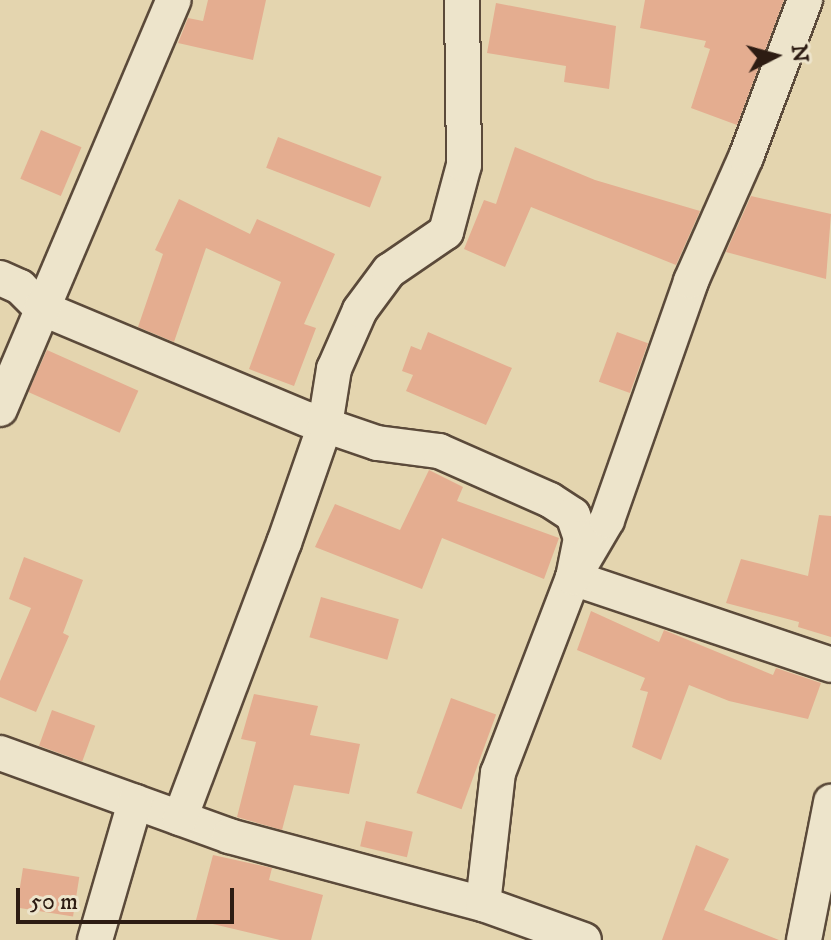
<!DOCTYPE html>
<html>
<head>
<meta charset="utf-8">
<style>
	body { margin:0 }
	#map { position:relative; width:831px; height:940px; overflow:hidden; background:#e4d5af; font-family:"IM FELL DW Pica",serif }
	div>[style] { position:absolute }
	.building>* { inset:0; background:#e4ad90; transform-origin:0 0 }
	.roads { filter:drop-shadow(2px 0 #5b4a3a) drop-shadow(-2px 0 #5b4a3a) drop-shadow(0 2px #5b4a3a) drop-shadow(0 -2px #5b4a3a) }
	.minor>* { height:34px; margin:-17px; padding:0 17px; transform-origin:17px; border-radius:17px; background:#ede4cb }
	span { translate:-50% -50%; white-space:nowrap; text-align:center; line-height:1.15; -webkit-text-stroke:6px #ede4cb; paint-order:stroke }
	.north { position:absolute; left:735px; top:16px; width:80px; height:80px; -webkit-text-stroke:6px #ede4cb; paint-order:stroke; rotate:84deg; font-size:22px; font-weight:700; line-height:32px; text-align:center; color:#2d1c13 }
	.north::after { content:''; display:block; margin:auto; width:28px; height:36px; background:#2d1c13; clip-path:polygon(50% 0,100% 100%,50% 72%,0 100%) }
	.scale { position:absolute; left:16px; top:888px; width:218px; height:36px; box-sizing:border-box; border:4px solid #2d1c13; border-top:0; padding-left:10px; font-size:24px; line-height:28px; white-space:nowrap; color:#2d1c13; -webkit-text-stroke:6px #ede4cb; paint-order:stroke }
</style>
</head>
<body>
<div id="map">
	<div class="building">
		<div style="clip-path:polygon(208px 0,266px 0,253px 60px,178px 43px,188px 18px,203px 21px)"></div>
		<div style="clip-path:polygon(645px 0,784px 0,737px 125px,691px 108px,710px 49px,704px 47px,706px 41px,640px 28px)"></div>
		<div style="clip-path:polygon(496px 3px,616px 26px,609px 89px,564px 82px,566px 66px,487px 53px)"></div>
		<div style="left:41px;top:130px;width:44px;height:53px;rotate:23deg"></div>
		<div style="left:278px;top:137px;width:111px;height:33px;rotate:21deg"></div>
		<div style="clip-path:polygon(515px 147px,595px 180px,700px 211px,676px 265px,531px 207px,505px 267px,464px 249px,484px 200px,496px 204px)"></div>
		<div style="clip-path:polygon(751px 196px,831px 214px,826px 279px,726px 252px)"></div>
		<div style="clip-path:polygon(179px 199px,250px 234px,257px 219px,335px 254px,304px 324px,316px 328px,294px 386px,249px 369px,281px 282px,206px 248px,174px 342px,138px 327px,163px 254px,155px 250px)"></div>
		<div style="clip-path:polygon(428px 332px,512px 368px,486px 425px,406px 391px,413px 375px,402px 371px,411px 346px,421px 350px)"></div>
		<div style="left:617px;top:332px;width:33px;height:53px;rotate:20deg"></div>
		<div style="left:47px;top:350px;width:100px;height:46px;rotate:24deg"></div>
		<div style="clip-path:polygon(429px 470px,463px 487px,457px 501px,559px 538px,544px 579px,442px 538px,422px 589px,315px 547px,335px 504px,400px 530px)"></div>
		<div style="clip-path:polygon(819px 515px,831px 516px,831px 637px,798px 627px,799px 622px,726px 603px,741px 559px,808px 576px)"></div>
		<div style="clip-path:polygon(24px 557px,83px 580px,63px 633px,69px 636px,36px 712px,0 697px,0 681px,31px 608px,9px 599px)"></div>
		<div style="left:321px;top:597px;width:81px;height:42px;rotate:16deg"></div>
		<div style="clip-path:polygon(591px 611px,659px 642px,664px 630px,773px 675px,776px 668px,821px 683px,808px 719px,729px 701px,689px 685px,661px 760px,632px 747px,648px 692px,640px 690px,645px 678px,577px 650px)"></div>
		<div style="clip-path:polygon(254px 694px,318px 706px,310px 735px,360px 744px,349px 794px,294px 785px,282px 830px,237px 817px,256px 742px,241px 739px)"></div>
		<div style="left:451px;top:698px;width:48px;height:101px;rotate:20deg"></div>
		<div style="left:52px;top:710px;width:46px;height:38px;rotate:20deg"></div>
		<div style="left:366px;top:821px;width:48px;height:26px;rotate:13deg"></div>
		<div style="clip-path:polygon(696px 845px,729px 859px,704px 910px,779px 940px,662px 940px)"></div>
		<div style="clip-path:polygon(213px 855px,272px 868px,269px 880px,323px 895px,311px 940px,280px 940px,196px 920px)"></div>
		<div style="left:23px;top:868px;width:57px;height:40px;rotate:9deg"></div>
	</div>
	<div class="roads">
		<div class="minor">
			<div style="left:0;top:278px;width:22px;rotate:24deg"></div>
			<div style="left:20px;top:287px;width:30px;rotate:45deg"></div>
			<div style="left:41px;top:308px;width:288px;rotate:22.7deg"></div>
			<div style="left:307px;top:419px;width:74px;rotate:18.9deg"></div>
			<div style="left:377px;top:443px;width:63px;rotate:7.4deg"></div>
			<div style="left:439px;top:451px;width:121px;rotate:23.8deg"></div>
			<div style="left:550px;top:500px;width:27px;rotate:33deg"></div>
			<div style="left:573px;top:515px;width:24px;rotate:71deg"></div>
			<div style="left:581px;top:538px;width:41px;rotate:101.3deg"></div>
			<div style="left:573px;top:578px;width:272px;rotate:18.6deg"></div>
			<div style="left:0;top:409px;width:444px;rotate:-67deg"></div>
			<div style="left:0;top:753px;width:244px;rotate:19.9deg"></div>
			<div style="left:229px;top:836px;width:263px;rotate:15deg"></div>
			<div style="left:483px;top:904px;width:107px;rotate:19.6deg"></div>
			<div style="left:180px;top:818px;width:294px;rotate:-69.3deg"></div>
			<div style="left:284px;top:543px;width:125px;rotate:-70.8deg"></div>
			<div style="left:325px;top:425px;width:57px;rotate:-80.9deg"></div>
			<div style="left:334px;top:369px;width:64px;rotate:-66.2deg"></div>
			<div style="left:360px;top:310px;width:49px;rotate:-53.4deg"></div>
			<div style="left:389px;top:271px;width:69px;rotate:-34.4deg"></div>
			<div style="left:446px;top:232px;width:69px;rotate:-75deg"></div>
			<div style="left:464px;top:165px;width:165px;rotate:-90.7deg"></div>
			<div style="left:483px;top:904px;width:132px;rotate:-83.5deg"></div>
			<div style="left:498px;top:773px;width:209px;rotate:-69deg"></div>
			<div style="left:573px;top:578px;width:67px;rotate:-59.6deg"></div>
			<div style="left:607px;top:520px;width:253px;rotate:-70.6deg"></div>
			<div style="left:691px;top:281px;width:136px;rotate:-66.1deg"></div>
			<div style="left:746px;top:157px;width:168px;rotate:-69.4deg"></div>
			<div style="left:95px;top:940px;width:144px;rotate:-73.8deg"></div>
			<div style="left:804px;top:940px;width:141px;rotate:-78.9deg"></div>
		</div>
	</div>
	<div class="north">N</div>
	<div class="scale">50 m</div>
</div>
</body>
</html>
